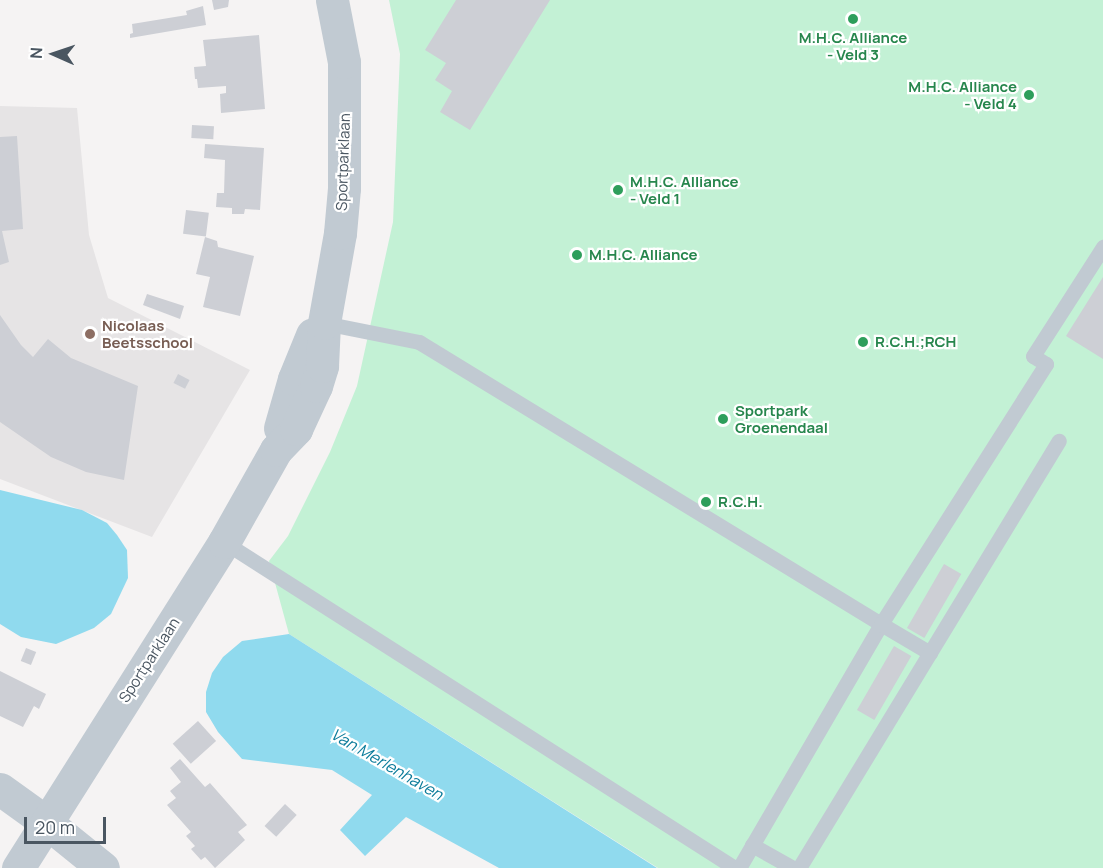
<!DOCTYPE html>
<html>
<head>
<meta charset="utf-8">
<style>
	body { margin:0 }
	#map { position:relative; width:1103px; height:868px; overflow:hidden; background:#f5f3f3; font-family:Manrope,sans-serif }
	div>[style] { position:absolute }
	.education>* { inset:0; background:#e6e4e5 }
	.green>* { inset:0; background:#c3f1d5 }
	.water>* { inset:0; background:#90daee }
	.building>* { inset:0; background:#cdcfd5; transform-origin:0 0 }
	.service>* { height:15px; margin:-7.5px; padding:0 7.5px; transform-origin:7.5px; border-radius:7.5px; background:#c1cad2 }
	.tertiary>* { height:33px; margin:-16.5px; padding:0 16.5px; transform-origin:16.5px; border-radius:16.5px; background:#c1cad2 }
	.dots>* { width:16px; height:16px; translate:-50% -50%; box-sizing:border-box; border:3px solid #fff; border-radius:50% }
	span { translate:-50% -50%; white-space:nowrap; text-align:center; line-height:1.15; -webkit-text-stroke:4.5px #fff; paint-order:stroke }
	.leisure-label { font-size:15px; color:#27864d; font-weight:700 }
	.right { translate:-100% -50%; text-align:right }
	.left { translate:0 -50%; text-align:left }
	.street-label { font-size:15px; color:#4a5661 }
	.education-label { font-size:15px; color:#785e54; font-weight:700 }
	.water-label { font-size:16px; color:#0c7c9b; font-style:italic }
	.north { position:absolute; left:24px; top:24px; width:60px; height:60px; -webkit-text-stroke:4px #fff; paint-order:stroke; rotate:273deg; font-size:16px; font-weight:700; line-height:24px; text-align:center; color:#4a5661 }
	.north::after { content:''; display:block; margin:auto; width:21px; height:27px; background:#4a5661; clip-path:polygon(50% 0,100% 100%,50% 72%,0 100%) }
	.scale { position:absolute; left:24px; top:817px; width:82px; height:27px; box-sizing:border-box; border:3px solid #4a5661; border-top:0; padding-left:8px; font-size:18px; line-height:21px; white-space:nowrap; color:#4a5661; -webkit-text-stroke:4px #fff; paint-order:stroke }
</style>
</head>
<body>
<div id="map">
	<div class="education">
		<div style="clip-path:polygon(0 106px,77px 108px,89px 235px,108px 298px,250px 370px,152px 537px,0 479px)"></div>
	</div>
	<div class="green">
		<div style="clip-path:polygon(389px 0,1103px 0,1103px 868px,658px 868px,289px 634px,269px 561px,288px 536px,330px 452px,357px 386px,393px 222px,400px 54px)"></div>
	</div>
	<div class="water">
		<div style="clip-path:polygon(0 490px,82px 510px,107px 523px,117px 535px,127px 550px,128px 578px,111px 614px,94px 628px,56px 644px,21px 637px,0 624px)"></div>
		<div style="clip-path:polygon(289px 634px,594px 828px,657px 868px,499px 868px,406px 817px,365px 856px,340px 830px,372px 795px,332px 770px,242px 759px,218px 732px,206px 712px,206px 692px,212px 673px,223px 657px,242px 641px)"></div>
	</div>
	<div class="building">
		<div style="clip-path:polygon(212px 0,229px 0,228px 7px,214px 10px)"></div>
		<div style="clip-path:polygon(456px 0,550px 0,470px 130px,440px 112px,452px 91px,435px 80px,446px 63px,425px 50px)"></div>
		<div style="clip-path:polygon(203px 6px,206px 25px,130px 38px,130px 34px,133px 33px,132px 24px,187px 15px,186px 11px)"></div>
		<div style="clip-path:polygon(259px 35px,265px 109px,221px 113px,220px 94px,226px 93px,226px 86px,198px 88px,197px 79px,195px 79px,194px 67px,206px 66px,203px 40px)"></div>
		<div style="left:192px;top:125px;width:22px;height:13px;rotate:3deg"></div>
		<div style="clip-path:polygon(17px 136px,23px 229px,2px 231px,9px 262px,0 265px,0 137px)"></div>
		<div style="clip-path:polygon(205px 144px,264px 148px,260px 210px,245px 209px,244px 214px,232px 214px,232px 208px,216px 207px,217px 193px,224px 193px,225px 160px,204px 158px)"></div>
		<div style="left:186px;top:210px;width:23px;height:24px;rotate:7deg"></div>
		<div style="clip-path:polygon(205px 237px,217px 241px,218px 247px,254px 256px,240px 316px,203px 307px,210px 277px,196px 274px)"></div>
		<div style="clip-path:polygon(1103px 277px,1103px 359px,1066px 336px)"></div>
		<div style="clip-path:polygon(147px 294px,184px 306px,180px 319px,143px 305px)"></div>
		<div style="clip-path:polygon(0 315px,21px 345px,33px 357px,48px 339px,71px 358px,138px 386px,124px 480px,86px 472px,51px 457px,0 422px)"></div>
		<div style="left:178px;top:374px;width:13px;height:10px;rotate:27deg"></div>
		<div style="left:944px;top:564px;width:20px;height:74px;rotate:30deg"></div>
		<div style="left:894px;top:646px;width:20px;height:74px;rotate:30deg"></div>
		<div style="left:26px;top:648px;width:11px;height:14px;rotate:22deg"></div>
		<div style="clip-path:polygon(0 671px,46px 694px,39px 709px,34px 706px,23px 727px,0 716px)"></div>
		<div style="left:198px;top:721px;width:27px;height:34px;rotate:48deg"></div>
		<div style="clip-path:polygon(180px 759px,205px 787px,210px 783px,247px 825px,238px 832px,245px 840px,215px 868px,205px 857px,201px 860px,191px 849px,195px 846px,186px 836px,191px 832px,167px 805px,176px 798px,170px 791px,181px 782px,170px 768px)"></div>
		<div style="left:285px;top:804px;width:16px;height:30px;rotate:43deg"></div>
	</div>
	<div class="service">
		<div style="left:324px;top:323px;width:97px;rotate:11.3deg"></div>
		<div style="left:419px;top:342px;width:541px;rotate:31.4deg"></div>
		<div style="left:881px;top:624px;width:308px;rotate:-57.6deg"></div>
		<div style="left:1046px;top:364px;width:15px;rotate:-148deg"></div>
		<div style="left:1033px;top:356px;width:130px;rotate:-57.3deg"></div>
		<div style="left:224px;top:542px;width:606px;rotate:32.54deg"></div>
		<div style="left:752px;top:845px;width:47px;rotate:29.3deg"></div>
		<div style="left:739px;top:868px;width:282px;rotate:-59.8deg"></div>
		<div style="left:881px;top:624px;width:57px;rotate:30.6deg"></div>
		<div style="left:799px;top:868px;width:500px;rotate:-58.7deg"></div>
	</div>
	<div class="tertiary">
		<div style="left:280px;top:428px;width:51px;rotate:-74.1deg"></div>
		<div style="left:294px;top:379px;width:48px;rotate:-67.8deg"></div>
		<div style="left:0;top:789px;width:57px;rotate:35.7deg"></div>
		<div style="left:46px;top:822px;width:73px;rotate:38.9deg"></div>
		<div style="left:18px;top:868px;width:386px;rotate:-57.7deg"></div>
		<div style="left:224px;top:542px;width:106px;rotate:-60.5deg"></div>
		<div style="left:276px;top:450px;width:29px;rotate:-46deg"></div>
		<div style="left:296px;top:429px;width:47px;rotate:-65.1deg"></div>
		<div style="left:316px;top:386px;width:21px;rotate:-73deg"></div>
		<div style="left:322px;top:366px;width:43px;rotate:-87.3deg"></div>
		<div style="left:324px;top:323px;width:91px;rotate:-79.9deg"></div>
		<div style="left:340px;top:233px;width:45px;rotate:-84.9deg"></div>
		<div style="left:344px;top:188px;width:126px;rotate:-90deg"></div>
		<div style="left:344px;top:62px;width:63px;rotate:-101deg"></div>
	</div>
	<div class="dots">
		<div style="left:853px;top:19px;background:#2e9e5b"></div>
		<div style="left:1029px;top:95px;background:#2e9e5b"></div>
		<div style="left:618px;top:190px;background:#2e9e5b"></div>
		<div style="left:577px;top:255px;background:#2e9e5b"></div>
		<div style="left:90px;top:334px;background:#8d6e63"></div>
		<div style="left:863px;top:342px;background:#2e9e5b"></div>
		<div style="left:723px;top:419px;background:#2e9e5b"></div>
		<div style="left:706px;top:502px;background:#2e9e5b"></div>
	</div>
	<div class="leisure-label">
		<span style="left:853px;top:46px">M.H.C. Alliance<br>- Veld 3</span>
		<span class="right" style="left:1017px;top:95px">M.H.C. Alliance<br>- Veld 4</span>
		<span class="left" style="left:630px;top:190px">M.H.C. Alliance<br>- Veld 1</span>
		<span class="left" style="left:589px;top:255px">M.H.C. Alliance</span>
		<span class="left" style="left:875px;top:342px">R.C.H.;RCH</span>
		<span class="left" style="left:735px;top:419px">Sportpark<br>Groenendaal</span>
		<span class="left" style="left:718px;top:502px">R.C.H.</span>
	</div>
	<div class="street-label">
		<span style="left:343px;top:162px;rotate:-88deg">Sportparklaan</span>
		<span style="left:149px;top:660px;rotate:-57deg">Sportparklaan</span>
	</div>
	<div class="education-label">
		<span class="left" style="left:102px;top:334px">Nicolaas<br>Beetsschool</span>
	</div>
	<div class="water-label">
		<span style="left:387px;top:764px;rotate:30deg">Van Merlenhaven</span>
	</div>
	<div class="north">N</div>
	<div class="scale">20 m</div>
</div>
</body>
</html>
